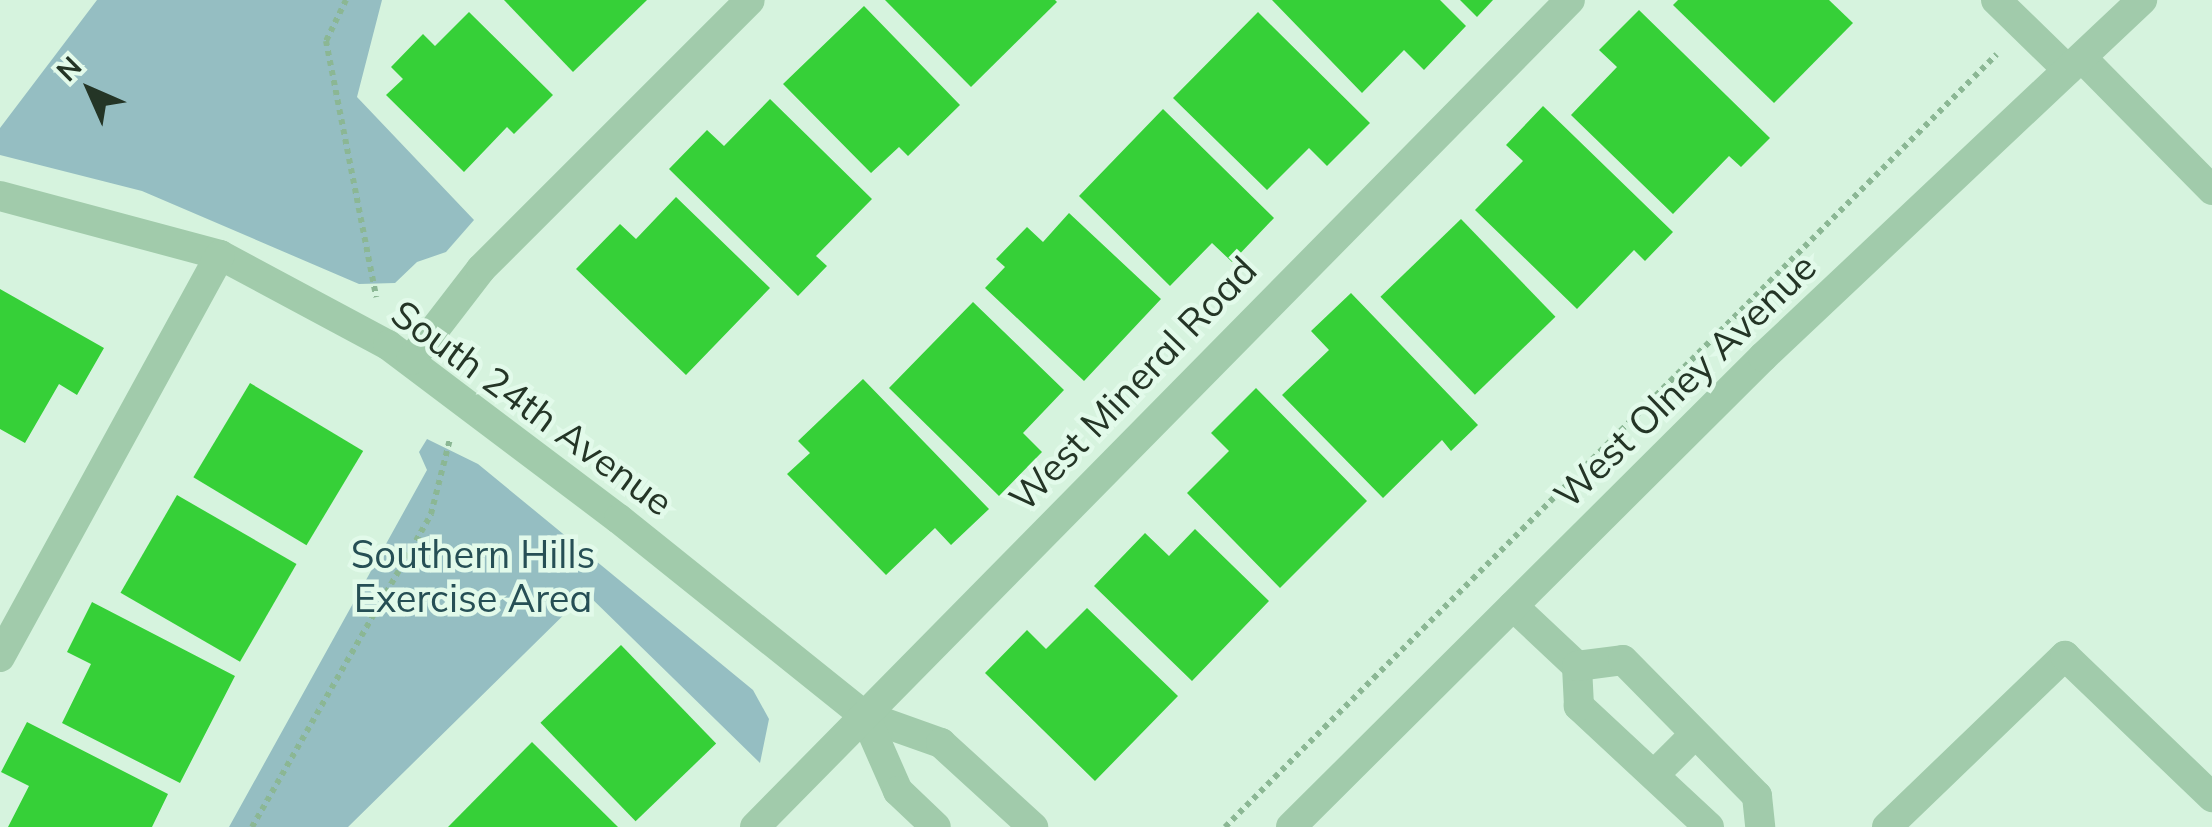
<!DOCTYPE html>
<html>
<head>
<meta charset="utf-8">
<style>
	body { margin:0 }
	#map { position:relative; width:2212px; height:827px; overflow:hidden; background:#d6f3de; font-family:Mulish,sans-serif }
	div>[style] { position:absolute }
	.green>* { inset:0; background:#95bec2 }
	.building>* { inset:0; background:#36d038; transform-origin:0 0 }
	.path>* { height:6px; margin-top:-3px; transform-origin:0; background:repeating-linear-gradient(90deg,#8bb794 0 5px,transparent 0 10px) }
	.minor>* { height:30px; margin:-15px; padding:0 15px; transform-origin:15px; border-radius:15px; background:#a1cbab }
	span { translate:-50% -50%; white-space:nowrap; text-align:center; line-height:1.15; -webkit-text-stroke:9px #e2faea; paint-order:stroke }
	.street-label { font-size:38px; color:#243526 }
	.park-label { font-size:38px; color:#264f55 }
	.north { position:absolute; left:40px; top:40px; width:100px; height:100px; -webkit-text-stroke:8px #e2faea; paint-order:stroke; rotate:315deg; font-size:28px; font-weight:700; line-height:40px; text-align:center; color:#243526 }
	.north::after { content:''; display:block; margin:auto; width:35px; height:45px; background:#243526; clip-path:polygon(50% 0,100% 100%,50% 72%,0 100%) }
</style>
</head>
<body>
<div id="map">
	<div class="green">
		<div style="clip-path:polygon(97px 0,382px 0,357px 97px,474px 220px,446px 252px,417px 262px,395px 283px,359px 284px,142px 191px,0 155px,0 128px)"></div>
		<div style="clip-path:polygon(427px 439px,478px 464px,753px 690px,769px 719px,760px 763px,586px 593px,348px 827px,229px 827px,427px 470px,419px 452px)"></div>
	</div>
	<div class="building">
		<div style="clip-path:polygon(504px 0,647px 0,573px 72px)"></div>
		<div style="clip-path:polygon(885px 0,1055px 0,1057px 2px,971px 87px)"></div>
		<div style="clip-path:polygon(1272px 0,1440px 0,1466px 26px,1424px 70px,1404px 50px,1362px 93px)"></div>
		<div style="clip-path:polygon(1460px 0,1493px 0,1477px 17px)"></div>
		<div style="clip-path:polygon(1678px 0,1829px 0,1853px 23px,1774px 103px,1673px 5px)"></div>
		<div style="clip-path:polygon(864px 6px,960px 105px,908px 156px,899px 147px,871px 173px,783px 84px)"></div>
		<div style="clip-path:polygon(1639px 10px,1770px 138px,1741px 167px,1729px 156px,1673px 214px,1571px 115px,1617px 67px,1599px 50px)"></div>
		<div style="clip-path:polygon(469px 12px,553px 95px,514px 134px,507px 127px,464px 172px,386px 95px,403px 79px,391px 67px,423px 34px,435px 46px)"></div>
		<div style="clip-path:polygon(1258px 12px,1370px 123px,1327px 166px,1309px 148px,1267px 190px,1173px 98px)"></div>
		<div style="clip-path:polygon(770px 99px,872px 199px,816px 256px,827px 266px,798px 296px,669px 169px,707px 130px,724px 146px)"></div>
		<div style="clip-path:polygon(1543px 106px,1673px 232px,1645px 261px,1634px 250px,1577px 309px,1475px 210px,1523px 161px,1506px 145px)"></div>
		<div style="clip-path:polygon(1163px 109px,1274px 218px,1232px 262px,1212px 243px,1170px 286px,1079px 196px)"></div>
		<div style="clip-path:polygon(676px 197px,770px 288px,686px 375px,576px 269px,620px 224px,636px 239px)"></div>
		<div style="clip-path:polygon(1069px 213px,1161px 299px,1084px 381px,985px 288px,1005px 267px,996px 259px,1027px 227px,1043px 242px)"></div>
		<div style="left:1461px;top:219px;width:136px;height:112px;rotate:46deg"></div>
		<div style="clip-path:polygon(0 289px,104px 348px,77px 395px,59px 384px,25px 443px,0 429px)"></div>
		<div style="clip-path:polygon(1351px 293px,1478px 425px,1451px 451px,1442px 440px,1383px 498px,1282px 395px,1329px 350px,1311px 331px)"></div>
		<div style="clip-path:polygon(973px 302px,1064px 390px,1023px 433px,1042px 452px,999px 496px,889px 388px)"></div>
		<div style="clip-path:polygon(863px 379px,989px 509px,951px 545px,935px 528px,886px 575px,787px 474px,810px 453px,798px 441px)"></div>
		<div style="left:250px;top:383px;width:132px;height:110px;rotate:31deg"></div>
		<div style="clip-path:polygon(1256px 388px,1367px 501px,1280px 588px,1187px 493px,1229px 451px,1211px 433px)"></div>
		<div style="left:177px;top:495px;width:138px;height:113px;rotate:30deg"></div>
		<div style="clip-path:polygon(1195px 529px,1269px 601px,1192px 681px,1094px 586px,1145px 533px,1169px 556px)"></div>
		<div style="clip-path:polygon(92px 602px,235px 676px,180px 783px,62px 723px,91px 664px,67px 652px)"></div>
		<div style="clip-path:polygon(1087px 608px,1178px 696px,1095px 781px,985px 673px,1027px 630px,1046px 649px)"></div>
		<div style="left:621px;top:645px;width:137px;height:112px;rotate:46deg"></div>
		<div style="clip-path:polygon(27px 722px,168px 794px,152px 827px,8px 827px,29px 786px,1px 772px)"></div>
		<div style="clip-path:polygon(532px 742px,618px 827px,448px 827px)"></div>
	</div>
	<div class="path">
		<div style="left:346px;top:0;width:46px;rotate:116deg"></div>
		<div style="left:326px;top:41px;width:261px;rotate:78.9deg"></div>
		<div style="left:252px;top:827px;width:361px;rotate:-60.2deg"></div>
		<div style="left:431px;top:514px;width:77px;rotate:-75.8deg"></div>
		<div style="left:1225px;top:827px;width:1092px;rotate:-45.04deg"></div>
	</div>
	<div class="minor">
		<div style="left:1996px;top:0;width:100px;rotate:44.2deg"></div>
		<div style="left:2083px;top:59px;width:184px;rotate:45.4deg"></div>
		<div style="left:0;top:196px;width:228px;rotate:15deg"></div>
		<div style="left:220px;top:255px;width:191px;rotate:28.2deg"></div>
		<div style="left:388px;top:345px;width:289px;rotate:37deg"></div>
		<div style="left:619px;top:519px;width:315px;rotate:38.7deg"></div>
		<div style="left:865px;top:716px;width:81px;rotate:19.6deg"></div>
		<div style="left:941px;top:743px;width:125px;rotate:42.4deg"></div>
		<div style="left:411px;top:360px;width:115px;rotate:-52.4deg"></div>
		<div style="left:481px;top:269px;width:380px;rotate:-45deg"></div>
		<div style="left:1513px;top:606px;width:88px;rotate:43.2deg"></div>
		<div style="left:0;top:657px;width:458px;rotate:-61.3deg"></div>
		<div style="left:865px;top:716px;width:82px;rotate:66.3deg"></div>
		<div style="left:898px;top:791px;width:52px;rotate:43.5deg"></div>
		<div style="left:1654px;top:775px;width:58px;rotate:-45deg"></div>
		<div style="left:755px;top:827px;width:1161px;rotate:-45.42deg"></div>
		<div style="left:1291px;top:827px;width:666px;rotate:-44.88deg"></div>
		<div style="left:1763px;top:357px;width:521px;rotate:-43.29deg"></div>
		<div style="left:1709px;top:827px;width:178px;rotate:-137.1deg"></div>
		<div style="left:1579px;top:706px;width:40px;rotate:-92.9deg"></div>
		<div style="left:1577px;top:666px;width:46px;rotate:-7.4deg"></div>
		<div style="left:1623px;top:660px;width:191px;rotate:45.4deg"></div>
		<div style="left:1757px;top:796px;width:31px;rotate:84deg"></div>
		<div style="left:1887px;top:827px;width:247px;rotate:-43.9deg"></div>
		<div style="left:2065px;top:656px;width:204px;rotate:43.8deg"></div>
	</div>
	<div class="street-label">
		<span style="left:1685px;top:381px;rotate:-44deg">West Olney Avenue</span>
		<span style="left:1133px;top:384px;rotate:-46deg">West Mineral Road</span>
		<span style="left:532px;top:408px;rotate:36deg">South 24th Avenue</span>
	</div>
	<div class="park-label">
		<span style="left:473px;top:577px">Southern Hills<br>Exercise Area</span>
	</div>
	<div class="north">N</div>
</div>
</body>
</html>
